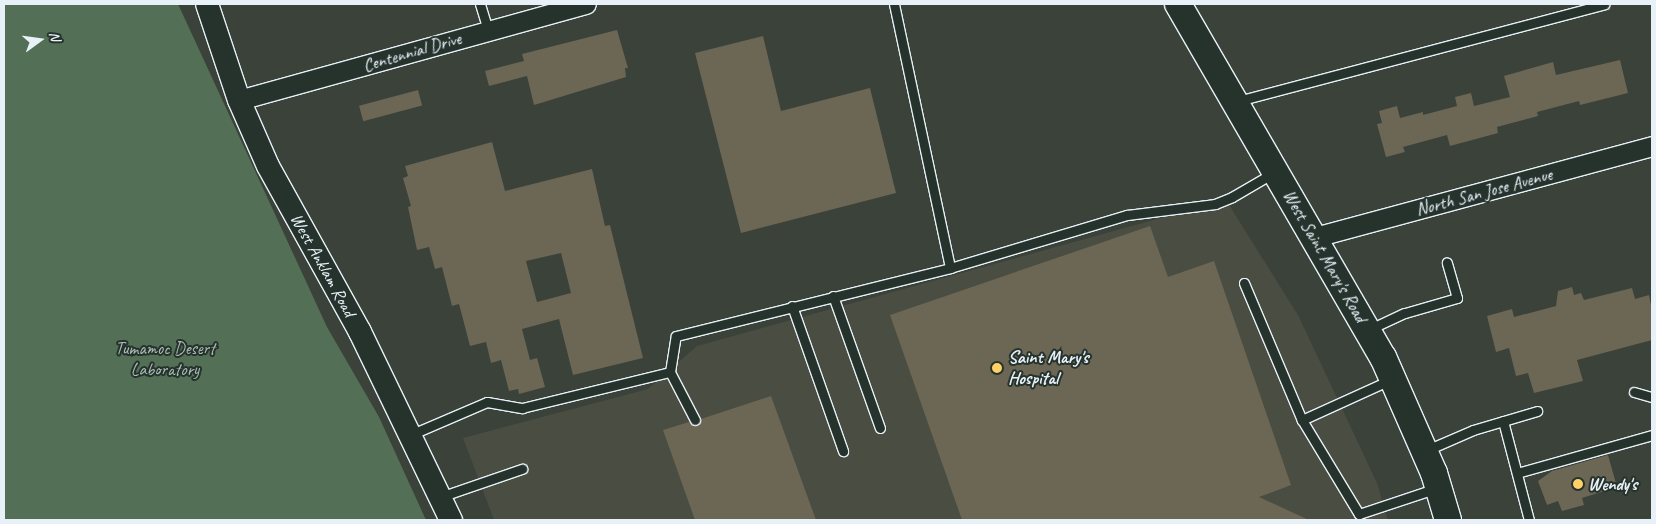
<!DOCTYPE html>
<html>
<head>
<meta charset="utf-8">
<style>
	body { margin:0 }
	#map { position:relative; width:1656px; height:524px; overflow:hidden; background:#3b4239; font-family:Caveat,sans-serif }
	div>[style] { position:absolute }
	.built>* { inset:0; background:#4a4d41 }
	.green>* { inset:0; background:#536f56 }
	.building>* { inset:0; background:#6c6655; transform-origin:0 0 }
	.roads { filter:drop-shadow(1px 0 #e8f1f8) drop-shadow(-1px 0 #e8f1f8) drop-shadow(0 1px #e8f1f8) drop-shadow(0 -1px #e8f1f8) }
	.service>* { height:9px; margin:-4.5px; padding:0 4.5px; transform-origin:4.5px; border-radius:4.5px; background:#26332d }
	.minor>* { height:19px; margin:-9.5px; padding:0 9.5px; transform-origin:9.5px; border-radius:9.5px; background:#26332d }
	.tertiary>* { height:22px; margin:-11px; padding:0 11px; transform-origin:11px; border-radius:11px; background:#26332d }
	.secondary>* { height:26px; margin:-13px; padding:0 13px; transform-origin:13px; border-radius:13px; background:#26332d }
	.dots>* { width:14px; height:14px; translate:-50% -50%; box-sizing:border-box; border:2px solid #26332d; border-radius:50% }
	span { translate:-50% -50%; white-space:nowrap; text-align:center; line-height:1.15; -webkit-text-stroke:4px #26332d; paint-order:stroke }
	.street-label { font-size:18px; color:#e8f1f8 }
	.park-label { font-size:18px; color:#acbdb7 }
	.poi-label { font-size:18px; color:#e8f1f8; font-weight:700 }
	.left { translate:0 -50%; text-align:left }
	.frame { position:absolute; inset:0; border:5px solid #e8f1f8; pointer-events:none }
	.north { position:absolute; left:15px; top:15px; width:50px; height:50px; -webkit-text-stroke:4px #26332d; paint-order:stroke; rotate:76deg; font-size:14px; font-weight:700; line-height:20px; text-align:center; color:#e8f1f8 }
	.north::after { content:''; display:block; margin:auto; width:18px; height:22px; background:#e8f1f8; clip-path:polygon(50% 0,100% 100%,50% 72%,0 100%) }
</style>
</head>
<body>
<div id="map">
	<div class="built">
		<div style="clip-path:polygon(1226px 200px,1298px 315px,1377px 483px,1388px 520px,494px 520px,463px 438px,648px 389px,697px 346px)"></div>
	</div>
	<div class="green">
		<div style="clip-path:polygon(4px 4px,178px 4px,327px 327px,379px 417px,426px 520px,4px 520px)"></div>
	</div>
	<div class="building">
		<div style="clip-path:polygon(617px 30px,628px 68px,625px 68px,626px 77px,534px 105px,527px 76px,489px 86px,485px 71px,524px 61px,522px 54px)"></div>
		<div style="clip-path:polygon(763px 36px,781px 111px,870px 88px,896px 193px,741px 233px,695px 53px)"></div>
		<div style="clip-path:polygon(1620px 60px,1628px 93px,1580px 105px,1579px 101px,1537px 112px,1538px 116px,1497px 127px,1498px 133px,1450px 146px,1447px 135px,1403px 147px,1405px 152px,1386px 157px,1377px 124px,1382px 123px,1379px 111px,1397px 106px,1400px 118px,1423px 112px,1423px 115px,1457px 106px,1455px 97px,1471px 93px,1474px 106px,1510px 97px,1504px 76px,1553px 62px,1556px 75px)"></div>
		<div style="left:418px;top:90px;width:16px;height:61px;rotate:75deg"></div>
		<div style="clip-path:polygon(evenodd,492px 142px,505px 191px,592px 169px,605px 226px,610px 225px,643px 358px,573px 375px,559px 319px,522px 329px,530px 360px,537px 358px,545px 387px,519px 394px,518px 389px,509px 391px,501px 360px,491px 363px,486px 342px,470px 346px,459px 304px,452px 306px,442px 267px,435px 269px,429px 247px,417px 250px,408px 207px,411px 206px,403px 178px,408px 176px,405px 166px,492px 142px,561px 253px,571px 293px,537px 302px,526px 261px,561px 253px)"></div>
		<div style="clip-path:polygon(1150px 226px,1168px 277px,1214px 261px,1291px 485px,1259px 497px,1309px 520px,962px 520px,890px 315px)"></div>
		<div style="clip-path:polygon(1572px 287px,1574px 295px,1581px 293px,1584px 300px,1632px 288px,1635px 299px,1649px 295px,1652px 310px,1652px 340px,1577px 360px,1583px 381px,1534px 393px,1528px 373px,1516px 376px,1509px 348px,1496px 352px,1487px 316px,1512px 309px,1514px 317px,1556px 306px,1558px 291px)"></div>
		<div style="clip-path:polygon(771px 396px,816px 520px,695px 520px,663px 430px,689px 422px,692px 425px,697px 426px,701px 419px)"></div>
		<div style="clip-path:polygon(1608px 455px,1617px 487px,1582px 498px,1584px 505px,1562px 511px,1558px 501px,1547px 505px,1538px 481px,1552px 471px)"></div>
	</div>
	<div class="roads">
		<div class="service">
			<div style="left:480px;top:4px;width:28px;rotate:73deg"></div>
			<div style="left:894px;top:4px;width:270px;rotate:78deg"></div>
			<div style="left:1238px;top:101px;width:379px;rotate:-14.8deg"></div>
			<div style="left:1244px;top:283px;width:149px;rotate:67.1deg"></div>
			<div style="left:833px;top:296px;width:140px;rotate:70.4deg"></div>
			<div style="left:792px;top:306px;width:154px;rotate:70.6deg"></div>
			<div style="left:1370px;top:329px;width:38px;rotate:-25deg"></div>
			<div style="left:1405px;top:313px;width:54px;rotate:-16.1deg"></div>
			<div style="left:1457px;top:298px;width:37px;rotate:-106deg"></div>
			<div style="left:670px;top:372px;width:54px;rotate:62.5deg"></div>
			<div style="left:1390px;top:380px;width:97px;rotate:155.6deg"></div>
			<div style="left:1302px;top:420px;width:110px;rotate:58.8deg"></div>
			<div style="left:1359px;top:514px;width:82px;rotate:-18.4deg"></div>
			<div style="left:1634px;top:392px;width:19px;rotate:16deg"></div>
			<div style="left:1503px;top:421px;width:102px;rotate:75.3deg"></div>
			<div style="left:410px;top:435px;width:84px;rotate:-23.2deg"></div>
			<div style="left:487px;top:402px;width:36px;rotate:10deg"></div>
			<div style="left:522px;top:408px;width:152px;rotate:-13.7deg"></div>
			<div style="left:670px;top:372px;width:36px;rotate:-81deg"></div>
			<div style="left:676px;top:336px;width:282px;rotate:-13.9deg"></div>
			<div style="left:950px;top:268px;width:185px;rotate:-16.7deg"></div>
			<div style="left:1127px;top:215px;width:89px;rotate:-7.1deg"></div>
			<div style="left:1215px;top:204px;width:18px;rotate:-22deg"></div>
			<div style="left:1232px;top:197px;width:48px;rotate:-30.3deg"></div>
			<div style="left:1427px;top:450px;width:50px;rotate:-23.5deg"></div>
			<div style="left:1473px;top:430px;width:67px;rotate:-16.5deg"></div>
			<div style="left:1517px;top:473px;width:140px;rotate:-15.7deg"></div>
			<div style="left:440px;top:497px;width:87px;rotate:-18.9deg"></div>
		</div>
		<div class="minor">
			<div style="left:239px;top:100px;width:360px;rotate:-15.5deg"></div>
			<div style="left:1315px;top:237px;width:349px;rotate:-15.1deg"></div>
		</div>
		<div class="tertiary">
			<div style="left:207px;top:4px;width:101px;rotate:71.6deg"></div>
			<div style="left:239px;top:100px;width:72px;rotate:66.3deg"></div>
			<div style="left:268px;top:166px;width:190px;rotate:61deg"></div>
			<div style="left:360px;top:332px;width:209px;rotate:64.2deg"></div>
		</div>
		<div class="secondary">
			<div style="left:1178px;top:4px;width:408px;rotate:59.9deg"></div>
			<div style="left:1383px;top:357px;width:127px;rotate:66.3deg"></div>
			<div style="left:1434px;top:473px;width:49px;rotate:73.4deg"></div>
		</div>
	</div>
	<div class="dots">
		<div style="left:997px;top:368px;background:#ffd166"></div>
		<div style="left:1578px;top:484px;background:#ffd166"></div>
	</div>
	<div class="street-label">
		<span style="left:412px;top:52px;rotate:-16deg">Centennial Drive</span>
		<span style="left:1484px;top:192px;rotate:-15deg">North San Jose Avenue</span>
		<span style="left:1325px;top:256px;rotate:60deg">West Saint Mary's Road</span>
		<span style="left:323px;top:265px;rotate:61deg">West Anklam Road</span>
	</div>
	<div class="park-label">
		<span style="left:165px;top:359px">Tumamoc Desert<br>Laboratory</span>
	</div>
	<div class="poi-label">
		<span class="left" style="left:1008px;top:368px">Saint Mary's<br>Hospital</span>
		<span class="left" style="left:1588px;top:484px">Wendy's</span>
	</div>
	<div class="frame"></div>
	<div class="north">N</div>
</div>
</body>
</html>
